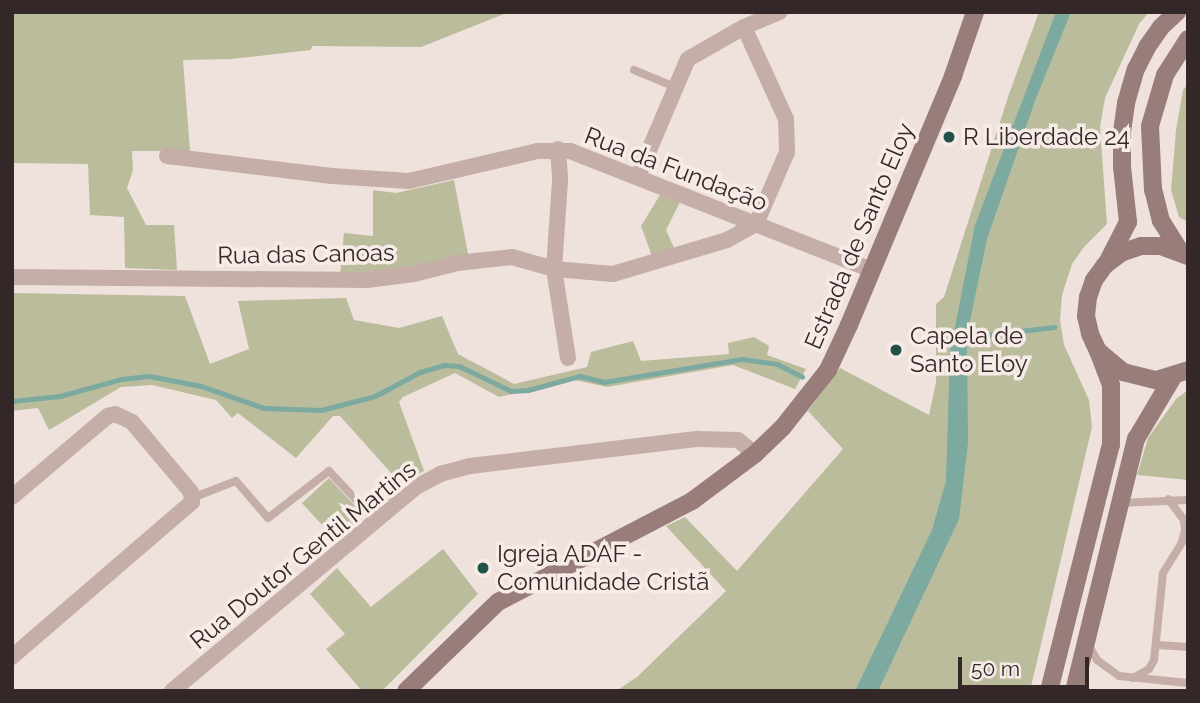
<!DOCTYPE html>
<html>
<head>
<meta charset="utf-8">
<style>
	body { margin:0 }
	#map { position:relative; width:1200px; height:703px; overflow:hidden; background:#efe1db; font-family:Raleway,sans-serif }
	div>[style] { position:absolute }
	.green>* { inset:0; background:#babc9c; transform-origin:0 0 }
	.water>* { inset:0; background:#7ca9a0 }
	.stream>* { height:5px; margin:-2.5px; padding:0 2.5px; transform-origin:2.5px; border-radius:2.5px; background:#7ca9a0 }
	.lane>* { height:8px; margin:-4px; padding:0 4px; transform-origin:4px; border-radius:4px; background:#c6aea8 }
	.street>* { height:16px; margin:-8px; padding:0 8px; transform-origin:8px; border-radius:8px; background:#c6aea8 }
	.secondary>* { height:18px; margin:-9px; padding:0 9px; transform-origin:9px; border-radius:9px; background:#997d7a }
	.dots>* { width:19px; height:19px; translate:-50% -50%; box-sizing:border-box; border:4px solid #f7ebe7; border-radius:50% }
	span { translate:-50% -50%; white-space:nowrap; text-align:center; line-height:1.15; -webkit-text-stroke:7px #f7ebe7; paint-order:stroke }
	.poi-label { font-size:24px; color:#332827 }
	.left { translate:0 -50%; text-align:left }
	.street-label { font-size:24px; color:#332827 }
	.frame { position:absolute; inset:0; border:14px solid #332827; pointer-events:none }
	.scale { position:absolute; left:958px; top:657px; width:131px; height:32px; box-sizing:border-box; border:4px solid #332827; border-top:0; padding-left:9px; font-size:21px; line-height:24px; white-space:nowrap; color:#332827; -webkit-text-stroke:5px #f7ebe7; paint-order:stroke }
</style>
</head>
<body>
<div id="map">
	<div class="green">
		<div style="clip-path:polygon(12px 12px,509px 12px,421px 47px,312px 46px,311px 50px,231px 59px,183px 60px,190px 151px,132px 151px,133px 170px,127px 188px,146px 225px,174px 225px,177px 270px,125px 268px,124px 217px,90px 215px,88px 164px,12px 163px)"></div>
		<div style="clip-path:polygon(1039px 12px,1149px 12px,1139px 24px,1105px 98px,1100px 127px,1107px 224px,1084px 247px,1072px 264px,1062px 295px,1060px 320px,1064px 345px,1089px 400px,1092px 427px,1030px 691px,616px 691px,637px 677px,726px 591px,666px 526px,685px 517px,737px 571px,843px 449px,808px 411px,840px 368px,929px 415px,936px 382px,936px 304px,944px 297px,1009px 94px)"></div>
		<div style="clip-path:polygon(1188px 84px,1188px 222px,1179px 217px,1171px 190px,1176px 130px,1183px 90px)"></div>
		<div style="clip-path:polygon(454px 180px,468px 254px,417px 267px,340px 275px,344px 233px,373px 236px,373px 190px,396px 193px)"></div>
		<div style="clip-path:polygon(660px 195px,680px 202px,666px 230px,675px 250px,653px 259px,641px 226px)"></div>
		<div style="clip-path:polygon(12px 293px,185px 296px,210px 364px,249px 349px,238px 301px,346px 298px,354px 320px,399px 328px,442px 316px,458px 354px,514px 384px,587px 367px,591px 352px,633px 341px,641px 361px,729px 354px,728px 343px,754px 337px,769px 346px,767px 355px,806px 369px,795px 389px,733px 365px,607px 387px,575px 380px,499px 397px,455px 373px,403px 397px,399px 402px,424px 471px,400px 483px,340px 416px,333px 416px,296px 458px,238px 413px,232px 418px,216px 400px,152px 385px,121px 387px,49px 430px,38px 408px,12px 411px)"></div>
		<div style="clip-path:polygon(1188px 390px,1188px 480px,1137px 475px,1148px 438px,1176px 399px)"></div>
		<div style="left:329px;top:478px;width:50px;height:37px;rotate:47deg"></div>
		<div style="clip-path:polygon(443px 549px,478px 594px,382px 691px,362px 691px,326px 649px,345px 634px,310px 594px,337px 568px,371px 607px)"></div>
	</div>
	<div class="water">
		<div style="clip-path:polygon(1056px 12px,1071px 12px,1036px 98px,987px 239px,967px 335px,968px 443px,959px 519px,878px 691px,855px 691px,932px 530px,946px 481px,950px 352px,975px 225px)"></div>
	</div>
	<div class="stream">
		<div style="left:965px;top:324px;width:17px;rotate:45deg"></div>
		<div style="left:977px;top:336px;width:78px;rotate:-6.7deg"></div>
		<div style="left:12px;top:401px;width:48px;rotate:-5.9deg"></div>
		<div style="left:60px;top:396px;width:63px;rotate:-15.6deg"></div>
		<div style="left:121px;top:379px;width:28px;rotate:-6deg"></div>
		<div style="left:149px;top:376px;width:53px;rotate:10.9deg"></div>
		<div style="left:201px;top:386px;width:67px;rotate:19.2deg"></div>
		<div style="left:264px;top:408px;width:57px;rotate:2deg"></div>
		<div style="left:321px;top:410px;width:56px;rotate:-14.5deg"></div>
		<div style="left:375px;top:396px;width:51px;rotate:-28.1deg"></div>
		<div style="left:420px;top:372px;width:26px;rotate:-16deg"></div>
		<div style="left:445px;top:365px;width:14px;rotate:4deg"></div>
		<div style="left:459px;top:366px;width:58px;rotate:25.7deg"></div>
		<div style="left:511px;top:391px;width:17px;rotate:-3deg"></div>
		<div style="left:528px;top:390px;width:54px;rotate:-15.1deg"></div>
		<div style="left:580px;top:376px;width:25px;rotate:14deg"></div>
		<div style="left:604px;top:382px;width:140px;rotate:-9.5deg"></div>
		<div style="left:742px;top:359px;width:35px;rotate:8deg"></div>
		<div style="left:777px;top:364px;width:28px;rotate:27deg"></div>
	</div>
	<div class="lane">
		<div style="left:634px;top:70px;width:44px;rotate:22.5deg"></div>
		<div style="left:192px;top:498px;width:47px;rotate:-21.1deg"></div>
		<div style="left:236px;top:481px;width:49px;rotate:49.1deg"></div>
		<div style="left:268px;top:518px;width:77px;rotate:-37.6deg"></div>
		<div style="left:329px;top:471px;width:69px;rotate:46.8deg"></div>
		<div style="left:1120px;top:503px;width:68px;rotate:-2.5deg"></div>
		<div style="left:1158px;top:645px;width:30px;rotate:4deg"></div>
		<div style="left:1089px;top:646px;width:16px;rotate:60deg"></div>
		<div style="left:1097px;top:660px;width:27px;rotate:36deg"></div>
		<div style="left:1119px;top:676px;width:69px;rotate:5.8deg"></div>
		<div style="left:1133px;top:678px;width:18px;rotate:-29deg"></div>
		<div style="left:1149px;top:669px;width:10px;rotate:-61deg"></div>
		<div style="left:1154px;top:660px;width:87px;rotate:-84.1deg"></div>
		<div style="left:1163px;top:573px;width:36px;rotate:-58deg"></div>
		<div style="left:1182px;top:542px;width:12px;rotate:-76deg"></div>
		<div style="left:1185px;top:530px;width:10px;rotate:-96deg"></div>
		<div style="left:1184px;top:520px;width:26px;rotate:-127deg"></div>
	</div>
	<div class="street">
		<div style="left:744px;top:27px;width:101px;rotate:65.5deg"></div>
		<div style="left:786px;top:119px;width:33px;rotate:88deg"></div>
		<div style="left:787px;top:152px;width:78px;rotate:113.3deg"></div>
		<div style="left:558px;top:149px;width:32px;rotate:86deg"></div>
		<div style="left:560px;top:181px;width:88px;rotate:93.9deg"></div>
		<div style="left:554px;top:269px;width:90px;rotate:81.1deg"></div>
		<div style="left:167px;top:156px;width:166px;rotate:6.9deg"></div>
		<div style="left:332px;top:176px;width:77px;rotate:3.7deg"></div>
		<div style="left:409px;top:181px;width:132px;rotate:-13.1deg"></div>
		<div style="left:538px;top:151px;width:32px"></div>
		<div style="left:570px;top:151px;width:325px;rotate:21.5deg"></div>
		<div style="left:638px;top:176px;width:127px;rotate:-66.9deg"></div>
		<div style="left:688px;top:59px;width:64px;rotate:-29.7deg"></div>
		<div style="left:744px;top:27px;width:39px;rotate:-23deg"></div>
		<div style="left:12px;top:277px;width:355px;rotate:0.5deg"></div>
		<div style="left:367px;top:280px;width:47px;rotate:-7.3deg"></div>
		<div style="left:414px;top:274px;width:44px;rotate:-14.3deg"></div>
		<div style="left:457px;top:263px;width:55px;rotate:-6.2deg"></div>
		<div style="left:512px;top:257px;width:44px;rotate:15.9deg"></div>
		<div style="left:554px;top:269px;width:59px;rotate:4.8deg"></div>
		<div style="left:613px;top:274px;width:119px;rotate:-16.6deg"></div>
		<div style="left:727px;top:240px;width:33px;rotate:-29deg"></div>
		<div style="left:12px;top:497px;width:126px;rotate:-40.2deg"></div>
		<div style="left:108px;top:416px;width:7px;rotate:-16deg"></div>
		<div style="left:115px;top:414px;width:19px;rotate:25deg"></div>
		<div style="left:132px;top:422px;width:92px;rotate:49.9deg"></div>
		<div style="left:191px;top:492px;width:10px;rotate:84deg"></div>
		<div style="left:192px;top:502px;width:238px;rotate:139.3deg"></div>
		<div style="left:172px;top:691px;width:318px;rotate:-39.9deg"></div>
		<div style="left:416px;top:487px;width:27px;rotate:-28deg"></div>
		<div style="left:440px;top:474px;width:31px;rotate:-15deg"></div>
		<div style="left:470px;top:466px;width:230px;rotate:-6.8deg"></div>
		<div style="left:698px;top:439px;width:40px;rotate:1.4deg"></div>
		<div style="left:738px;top:440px;width:22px;rotate:39deg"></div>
	</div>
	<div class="secondary">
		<div style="left:1180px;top:251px;width:36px;rotate:-122deg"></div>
		<div style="left:1161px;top:221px;width:32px;rotate:-104deg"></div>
		<div style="left:1153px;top:190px;width:64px;rotate:-92.7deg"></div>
		<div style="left:1150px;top:126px;width:53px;rotate:-73.6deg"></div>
		<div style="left:1165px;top:75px;width:43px;rotate:-57.4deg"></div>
		<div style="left:1188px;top:256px;width:29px;rotate:-160deg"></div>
		<div style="left:1161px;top:246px;width:20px;rotate:180deg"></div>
		<div style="left:1141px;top:246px;width:21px;rotate:161deg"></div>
		<div style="left:1121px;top:253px;width:20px;rotate:143deg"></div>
		<div style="left:1105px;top:265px;width:19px;rotate:126deg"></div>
		<div style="left:1094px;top:280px;width:18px;rotate:109deg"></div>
		<div style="left:1088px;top:297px;width:19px;rotate:96deg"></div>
		<div style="left:1086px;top:316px;width:18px;rotate:77deg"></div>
		<div style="left:1090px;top:334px;width:19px;rotate:65deg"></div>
		<div style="left:1098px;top:351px;width:33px;rotate:40deg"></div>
		<div style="left:1123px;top:372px;width:34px;rotate:14deg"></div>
		<div style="left:1156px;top:380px;width:34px;rotate:-17deg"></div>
		<div style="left:1108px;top:261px;width:44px;rotate:-62.9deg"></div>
		<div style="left:1128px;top:222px;width:55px;rotate:-96.2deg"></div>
		<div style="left:1122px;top:167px;width:35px;rotate:-90deg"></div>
		<div style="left:1122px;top:132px;width:29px;rotate:-82deg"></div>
		<div style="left:1126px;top:103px;width:35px;rotate:-74deg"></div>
		<div style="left:1136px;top:69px;width:25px;rotate:-63deg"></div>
		<div style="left:1147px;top:47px;width:24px;rotate:-55deg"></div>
		<div style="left:1161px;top:27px;width:22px;rotate:-43deg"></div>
		<div style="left:406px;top:691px;width:128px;rotate:-44.1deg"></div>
		<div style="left:498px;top:602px;width:219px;rotate:-27.5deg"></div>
		<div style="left:692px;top:501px;width:79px;rotate:-36.7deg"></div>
		<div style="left:755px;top:454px;width:39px;rotate:-44deg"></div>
		<div style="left:783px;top:427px;width:73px;rotate:-51.7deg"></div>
		<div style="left:828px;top:370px;width:50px;rotate:-65deg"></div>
		<div style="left:849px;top:325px;width:270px;rotate:-67.3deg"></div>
		<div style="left:953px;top:76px;width:68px;rotate:-71deg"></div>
		<div style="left:1049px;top:691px;width:254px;rotate:-75.9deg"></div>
		<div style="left:1111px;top:445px;width:60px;rotate:-90deg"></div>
		<div style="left:1111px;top:385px;width:36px;rotate:-111deg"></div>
		<div style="left:1074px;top:691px;width:260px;rotate:-76.2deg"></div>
		<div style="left:1136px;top:439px;width:72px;rotate:-59.2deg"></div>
	</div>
	<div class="dots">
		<div style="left:949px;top:137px;background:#215148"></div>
		<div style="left:896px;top:350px;background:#215148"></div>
		<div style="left:483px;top:568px;background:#215148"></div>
	</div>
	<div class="poi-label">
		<span class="left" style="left:963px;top:137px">R Liberdade 24</span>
		<span class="left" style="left:910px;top:350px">Capela de<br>Santo Eloy</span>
		<span class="left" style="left:497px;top:568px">Igreja ADAF -<br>Comunidade Cristã</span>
	</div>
	<div class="street-label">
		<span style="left:676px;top:169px;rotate:21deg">Rua da Fundação</span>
		<span style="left:859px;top:236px;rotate:-67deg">Estrada de Santo Eloy</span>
		<span style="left:306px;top:254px;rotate:-1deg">Rua das Canoas</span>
		<span style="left:303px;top:555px;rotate:-39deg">Rua Doutor Gentil Martins</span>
	</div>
	<div class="frame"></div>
	<div class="scale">50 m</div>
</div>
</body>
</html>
